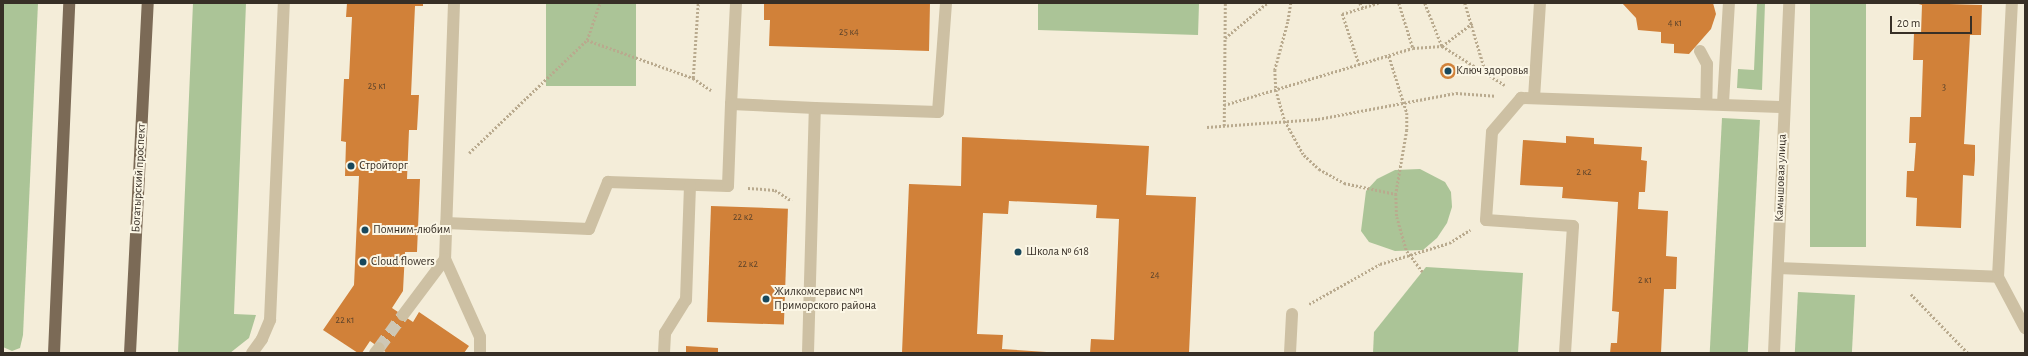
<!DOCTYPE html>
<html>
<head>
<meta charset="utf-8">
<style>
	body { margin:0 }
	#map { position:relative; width:2028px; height:356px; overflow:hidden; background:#f4edd9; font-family:"Alegreya Sans",sans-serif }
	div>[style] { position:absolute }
	.green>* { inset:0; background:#abc497; transform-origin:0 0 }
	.building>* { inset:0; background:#d18139; transform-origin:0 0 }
	.round { border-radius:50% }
	.minor-tunnel>* { height:12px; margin-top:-6px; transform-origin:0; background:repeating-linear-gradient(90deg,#cec7b5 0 12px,transparent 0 18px) }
	.path>* { height:2.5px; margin-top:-1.25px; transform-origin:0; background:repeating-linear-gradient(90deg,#b9aa8e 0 2px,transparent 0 4px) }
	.minor>* { height:12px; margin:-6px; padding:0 6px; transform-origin:6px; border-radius:6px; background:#cdc0a3 }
	.major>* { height:12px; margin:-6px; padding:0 6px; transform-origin:6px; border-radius:6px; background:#7b6a56 }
	.dots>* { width:11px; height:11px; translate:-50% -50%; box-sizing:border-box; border:2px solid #fbf6e5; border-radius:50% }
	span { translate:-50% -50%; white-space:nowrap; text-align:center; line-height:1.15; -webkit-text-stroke:4px #fbf6e5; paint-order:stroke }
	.number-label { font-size:10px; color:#5e442b }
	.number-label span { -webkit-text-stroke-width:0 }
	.poi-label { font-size:12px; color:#372f26 }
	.left { translate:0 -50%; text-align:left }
	.street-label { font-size:12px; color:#372f26 }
	.frame { position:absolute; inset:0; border:4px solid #372f26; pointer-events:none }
	.scale { position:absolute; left:1890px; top:16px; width:82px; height:18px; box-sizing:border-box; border:2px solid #372f26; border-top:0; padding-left:5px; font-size:12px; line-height:14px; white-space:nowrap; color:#372f26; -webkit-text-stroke:3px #fbf6e5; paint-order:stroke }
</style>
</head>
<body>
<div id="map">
	<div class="green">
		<div style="clip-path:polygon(3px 3px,38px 3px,23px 335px,20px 348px,12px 351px,3px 347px)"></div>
		<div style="clip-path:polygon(193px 3px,246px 3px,234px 314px,256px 315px,249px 338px,230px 353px,178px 353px)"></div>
		<div style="left:546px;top:3px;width:90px;height:83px"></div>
		<div style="clip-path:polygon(1038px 3px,1199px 3px,1198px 35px,1038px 30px)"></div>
		<div style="clip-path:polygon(1757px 3px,1765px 3px,1762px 90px,1737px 88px,1738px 69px,1754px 70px)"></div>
		<div style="left:1810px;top:3px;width:56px;height:244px"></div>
		<div style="left:1722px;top:118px;width:38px;height:235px;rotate:3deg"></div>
		<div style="clip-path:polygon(1420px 169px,1445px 182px,1451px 192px,1452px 207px,1447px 223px,1437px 238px,1423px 250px,1395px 251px,1369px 242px,1361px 231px,1366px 191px,1377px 179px,1395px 170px)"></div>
		<div style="clip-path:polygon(1426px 267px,1523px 273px,1518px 353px,1373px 353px,1374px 332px)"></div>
		<div style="left:1798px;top:292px;width:57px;height:61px;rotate:3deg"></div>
	</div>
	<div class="building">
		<div style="clip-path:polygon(347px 3px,423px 3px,423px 6px,415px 6px,411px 95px,419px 95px,417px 130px,409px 130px,407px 179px,420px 179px,417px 252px,405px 252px,403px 291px,392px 308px,413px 322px,419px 312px,469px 346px,464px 353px,387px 353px,370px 341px,362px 353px,358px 353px,323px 330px,354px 285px,359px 176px,345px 176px,346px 142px,341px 141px,344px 79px,349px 79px,352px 17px,346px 17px)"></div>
		<div style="clip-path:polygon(764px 3px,930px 3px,929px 51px,769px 46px,770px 20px,764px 20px)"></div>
		<div style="clip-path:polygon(1622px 3px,1713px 3px,1716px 14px,1711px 29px,1689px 54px,1674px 53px,1674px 44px,1661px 43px,1661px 32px,1638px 30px,1636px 18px)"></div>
		<div style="clip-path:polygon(1915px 3px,1982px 5px,1981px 35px,1970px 35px,1964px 144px,1975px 145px,1975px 160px,1974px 176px,1963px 175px,1961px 228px,1916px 226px,1917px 198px,1906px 197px,1907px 171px,1914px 171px,1916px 143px,1909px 143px,1910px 117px,1921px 117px,1923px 60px,1913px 60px,1914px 33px,1921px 34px,1922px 5px)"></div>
		<div class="round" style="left:1440px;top:63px;width:16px;height:16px"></div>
		<div style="clip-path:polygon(1566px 136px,1594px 138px,1594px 144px,1642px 147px,1641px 160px,1647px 161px,1645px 192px,1639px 192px,1638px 209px,1668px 211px,1666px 256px,1677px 257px,1676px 289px,1664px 289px,1661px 353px,1610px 353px,1611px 343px,1617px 343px,1619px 312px,1612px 311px,1618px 202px,1562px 198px,1563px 187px,1520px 185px,1523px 140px,1566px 143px)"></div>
		<div style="clip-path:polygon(962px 137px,1149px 146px,1146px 195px,1196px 197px,1189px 353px,1090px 353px,1091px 339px,1114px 340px,1119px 219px,1096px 218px,1097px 205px,1009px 201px,1008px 214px,983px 213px,977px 334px,1003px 335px,1002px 349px,1062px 353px,902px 353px,909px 184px,961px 186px)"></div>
		<div style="left:711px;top:206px;width:77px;height:116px;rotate:2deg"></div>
		<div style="clip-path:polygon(686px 346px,718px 348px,718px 353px,686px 353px)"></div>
	</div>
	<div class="minor-tunnel">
		<div style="left:379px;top:348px;width:41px;rotate:-54deg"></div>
	</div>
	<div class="path">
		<div style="left:1291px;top:3px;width:19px;rotate:99deg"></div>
		<div style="left:1288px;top:22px;width:50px;rotate:105.2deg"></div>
		<div style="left:1275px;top:70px;width:20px;rotate:87deg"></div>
		<div style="left:1276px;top:90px;width:32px;rotate:74deg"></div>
		<div style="left:1285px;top:121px;width:39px;rotate:61deg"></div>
		<div style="left:1304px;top:155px;width:21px;rotate:43deg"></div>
		<div style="left:1319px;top:169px;width:29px;rotate:29deg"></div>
		<div style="left:1344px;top:183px;width:53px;rotate:11.9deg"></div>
		<div style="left:1360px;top:3px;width:6px;rotate:59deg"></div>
		<div style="left:1399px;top:3px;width:47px;rotate:72.7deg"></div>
		<div style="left:1425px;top:3px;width:46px;rotate:68.4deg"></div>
		<div style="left:1442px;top:46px;width:74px;rotate:31.8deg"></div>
		<div style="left:1465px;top:3px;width:70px;rotate:73.4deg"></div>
		<div style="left:1225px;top:38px;width:55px;rotate:-39.8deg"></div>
		<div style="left:587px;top:40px;width:113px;rotate:19.7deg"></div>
		<div style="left:693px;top:78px;width:22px;rotate:34deg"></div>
		<div style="left:1389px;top:56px;width:60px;rotate:72.5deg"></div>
		<div style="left:1407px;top:113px;width:17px;rotate:90deg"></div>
		<div style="left:1407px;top:130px;width:65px;rotate:99.8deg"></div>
		<div style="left:1396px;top:194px;width:23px;rotate:88deg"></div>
		<div style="left:1397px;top:217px;width:35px;rotate:74deg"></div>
		<div style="left:1407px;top:251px;width:26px;rotate:53deg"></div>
		<div style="left:1359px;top:65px;width:54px;rotate:-108.4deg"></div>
		<div style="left:1342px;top:14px;width:38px;rotate:-17deg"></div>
		<div style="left:693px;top:78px;width:75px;rotate:-86.2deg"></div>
		<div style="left:1224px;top:105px;width:197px;rotate:-16.8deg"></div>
		<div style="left:1413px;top:48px;width:29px;rotate:-4deg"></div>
		<div style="left:1442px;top:46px;width:39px;rotate:-37deg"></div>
		<div style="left:1224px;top:126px;width:123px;rotate:-89.5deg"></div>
		<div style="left:1207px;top:127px;width:111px;rotate:-4.1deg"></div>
		<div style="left:1318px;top:119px;width:140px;rotate:-10.7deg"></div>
		<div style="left:1456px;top:93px;width:39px;rotate:4deg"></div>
		<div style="left:469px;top:153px;width:163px;rotate:-43.8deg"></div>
		<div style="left:587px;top:40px;width:39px;rotate:-71deg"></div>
		<div style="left:748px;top:188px;width:27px;rotate:4deg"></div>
		<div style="left:775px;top:190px;width:20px;rotate:33deg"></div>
		<div style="left:1911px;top:294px;width:82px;rotate:46deg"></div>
		<div style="left:1309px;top:304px;width:81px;rotate:-29.4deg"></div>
		<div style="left:1380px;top:264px;width:72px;rotate:-16.9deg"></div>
		<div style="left:1449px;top:243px;width:25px;rotate:-32deg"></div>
	</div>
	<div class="minor">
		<div style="left:454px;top:3px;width:256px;rotate:92deg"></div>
		<div style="left:445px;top:259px;width:85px;rotate:65.8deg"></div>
		<div style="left:480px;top:337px;width:16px;rotate:90deg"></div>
		<div style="left:736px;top:3px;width:101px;rotate:92.8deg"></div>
		<div style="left:731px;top:104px;width:84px;rotate:2.7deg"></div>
		<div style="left:1700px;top:51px;width:15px;rotate:62deg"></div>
		<div style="left:1707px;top:64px;width:39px;rotate:91deg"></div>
		<div style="left:1534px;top:98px;width:95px;rotate:-86.4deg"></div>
		<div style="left:1723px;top:103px;width:100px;rotate:-86.6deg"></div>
		<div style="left:446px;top:223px;width:143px;rotate:2.4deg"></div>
		<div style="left:589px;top:229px;width:51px;rotate:-68deg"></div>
		<div style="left:608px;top:182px;width:120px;rotate:1.9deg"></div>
		<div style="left:728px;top:186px;width:82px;rotate:-87.9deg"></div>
		<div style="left:1778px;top:268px;width:220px;rotate:2.3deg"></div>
		<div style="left:1998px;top:277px;width:58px;rotate:62.1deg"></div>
		<div style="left:1998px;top:277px;width:274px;rotate:-87.1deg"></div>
		<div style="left:403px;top:315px;width:70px;rotate:-53.1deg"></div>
		<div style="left:252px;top:353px;width:17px;rotate:-54deg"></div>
		<div style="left:262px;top:339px;width:21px;rotate:-67deg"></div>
		<div style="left:270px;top:320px;width:317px;rotate:-87.5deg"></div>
		<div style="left:375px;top:353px;width:6px;rotate:-51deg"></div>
		<div style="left:664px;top:353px;width:20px;rotate:-87deg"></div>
		<div style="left:665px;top:333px;width:39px;rotate:-58deg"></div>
		<div style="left:686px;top:300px;width:115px;rotate:-88deg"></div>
		<div style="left:808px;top:353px;width:245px;rotate:-88.4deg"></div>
		<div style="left:815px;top:108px;width:123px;rotate:1.9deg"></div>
		<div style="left:938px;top:112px;width:109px;rotate:-85.8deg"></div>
		<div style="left:1290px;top:353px;width:39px;rotate:-87deg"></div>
		<div style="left:1565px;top:353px;width:127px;rotate:-86.4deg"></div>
		<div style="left:1573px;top:226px;width:87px;rotate:-176.1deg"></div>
		<div style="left:1486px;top:220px;width:88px;rotate:-86.1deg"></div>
		<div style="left:1492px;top:132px;width:45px;rotate:-49.5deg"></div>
		<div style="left:1521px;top:98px;width:263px;rotate:2deg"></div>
		<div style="left:1774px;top:353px;width:350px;rotate:-87.5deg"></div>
	</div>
	<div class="major">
		<div style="left:54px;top:353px;width:350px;rotate:-87.5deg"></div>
		<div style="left:130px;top:353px;width:350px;rotate:-87.1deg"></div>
	</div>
	<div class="dots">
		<div style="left:1448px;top:71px;background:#18485c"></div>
		<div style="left:351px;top:166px;background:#18485c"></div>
		<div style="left:365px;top:230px;background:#18485c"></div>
		<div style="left:1018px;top:252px;background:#18485c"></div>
		<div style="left:363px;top:262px;background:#18485c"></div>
		<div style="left:766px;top:299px;background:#18485c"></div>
	</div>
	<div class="number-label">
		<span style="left:1675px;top:24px">4 к1</span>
		<span style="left:849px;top:33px">25 к4</span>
		<span style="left:377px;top:87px">25 к1</span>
		<span style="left:1944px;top:88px">3</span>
		<span style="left:1584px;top:173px">2 к2</span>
		<span style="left:743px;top:218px">22 к2</span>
		<span style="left:748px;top:265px">22 к2</span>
		<span style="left:1155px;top:276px">24</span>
		<span style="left:1645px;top:281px">2 к1</span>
		<span style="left:345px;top:321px">22 к1</span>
	</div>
	<div class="poi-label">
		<span class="left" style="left:1456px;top:71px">Ключ здоровья</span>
		<span class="left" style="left:359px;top:166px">Стройторг</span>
		<span class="left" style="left:373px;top:230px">Помним-любим</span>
		<span class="left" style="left:1026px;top:252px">Школа № 618</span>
		<span class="left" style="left:371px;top:262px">Cloud flowers</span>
		<span class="left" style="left:774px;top:299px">Жилкомсервис №1<br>Приморского района</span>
	</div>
	<div class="street-label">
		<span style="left:139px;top:178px;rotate:-87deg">Богатырский проспект</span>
		<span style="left:1781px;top:178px;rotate:-88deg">Камышовая улица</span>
	</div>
	<div class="frame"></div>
	<div class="scale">20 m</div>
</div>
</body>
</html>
